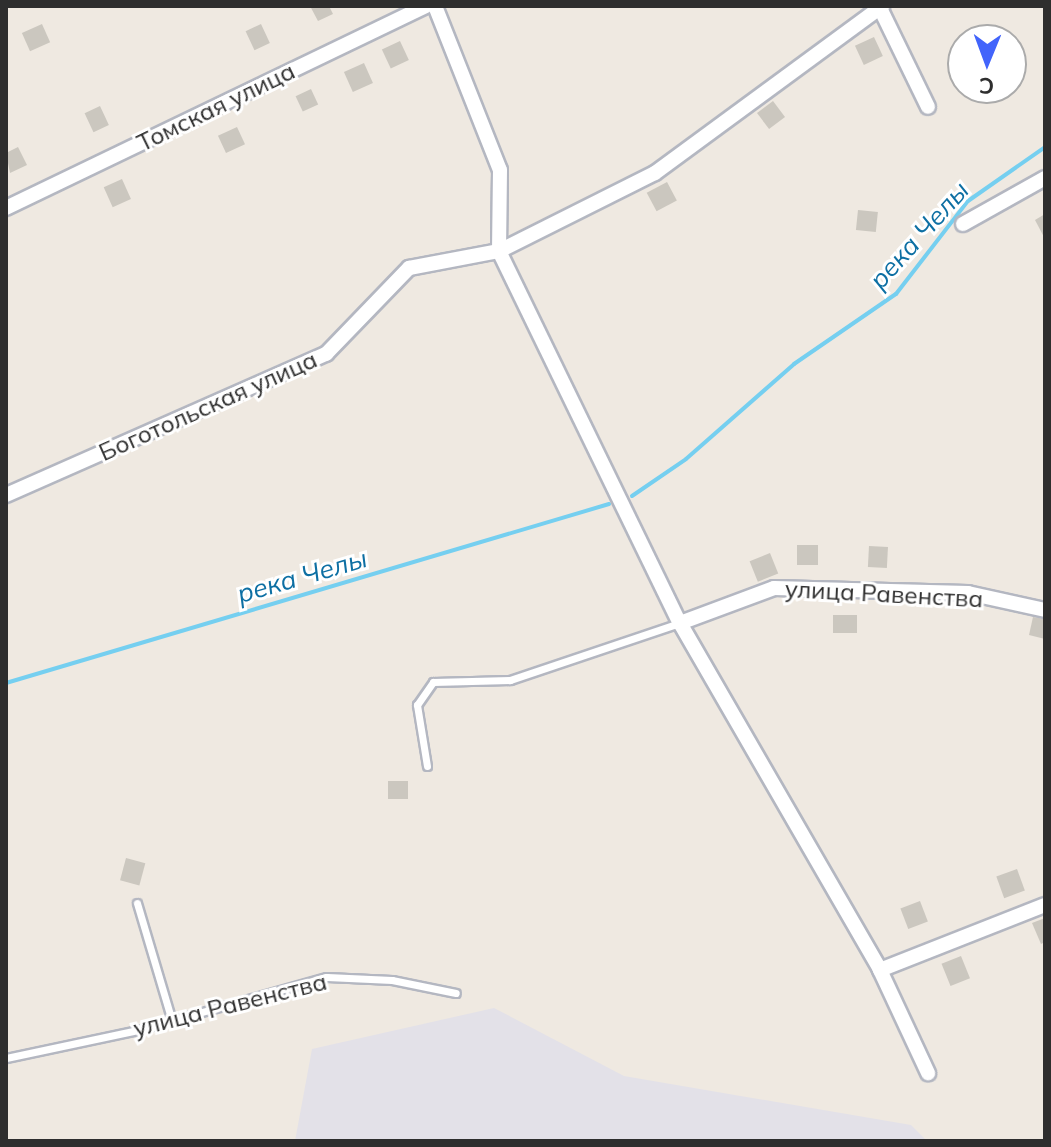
<!DOCTYPE html>
<html>
<head>
<meta charset="utf-8">
<style>
	body { margin:0 }
	#map { position:relative; width:1051px; height:1147px; overflow:hidden; background:#efe9e1; font-family:Mulish,sans-serif }
	div>[style] { position:absolute }
	.industrial>* { inset:0; background:#e3e1e8 }
	.stream>* { height:4px; margin:-2px; padding:0 2px; transform-origin:2px; border-radius:2px; background:#75cff0 }
	.building>* { inset:0; background:#cbc7bf; transform-origin:0 0 }
	.roads { filter:drop-shadow(2px 0 #b4b7c1) drop-shadow(-2px 0 #b4b7c1) drop-shadow(0 2px #b4b7c1) drop-shadow(0 -2px #b4b7c1) }
	.lane>* { height:7px; margin:-3.5px; padding:0 3.5px; transform-origin:3.5px; border-radius:3.5px; background:#fff }
	.street>* { height:14px; margin:-7px; padding:0 7px; transform-origin:7px; border-radius:7px; background:#fff }
	span { translate:-50% -50%; white-space:nowrap; text-align:center; line-height:1.15; -webkit-text-stroke:6px #fff; paint-order:stroke }
	.street-label { font-size:24px; color:#2e2e2e }
	.water-label { font-size:26px; color:#0d6fa3; font-style:italic }
	.frame { position:absolute; inset:0; border:8px solid #2e2e2e; pointer-events:none }
	.north { position:absolute; left:947px; top:24px; width:80px; height:80px; box-sizing:border-box; background:#fff; border:2px solid #ababab; border-radius:50%; rotate:181deg; font-size:22px; font-weight:700; line-height:32px; text-align:center; color:#2e2e2e }
	.north::after { content:''; display:block; margin:auto; width:28px; height:36px; background:#4264fb; clip-path:polygon(50% 0,100% 100%,50% 72%,0 100%) }
</style>
</head>
<body>
<div id="map">
	<div class="industrial">
		<div style="clip-path:polygon(494px 1008px,624px 1076px,911px 1125px,927px 1141px,295px 1141px,312px 1049px)"></div>
	</div>
	<div class="stream">
		<div style="left:632px;top:496px;width:65px;rotate:-34.4deg"></div>
		<div style="left:686px;top:459px;width:144px;rotate:-41.3deg"></div>
		<div style="left:794px;top:364px;width:124px;rotate:-34.5deg"></div>
		<div style="left:896px;top:294px;width:118px;rotate:-52.3deg"></div>
		<div style="left:968px;top:201px;width:94px;rotate:-35deg"></div>
		<div style="left:6px;top:683px;width:629px;rotate:-16.53deg"></div>
	</div>
	<div class="building">
		<div style="clip-path:polygon(310px 6px,329px 6px,333px 14px,318px 21px)"></div>
		<div style="left:42px;top:24px;width:20px;height:22px;rotate:66deg"></div>
		<div style="left:261px;top:24px;width:21px;height:17px;rotate:65deg"></div>
		<div style="left:874px;top:37px;width:21px;height:21px;rotate:65deg"></div>
		<div style="left:400px;top:41px;width:21px;height:20px;rotate:65deg"></div>
		<div style="left:364px;top:63px;width:22px;height:22px;rotate:66deg"></div>
		<div style="left:311px;top:89px;width:17px;height:17px;rotate:65deg"></div>
		<div style="left:773px;top:101px;width:20px;height:20px;rotate:53deg"></div>
		<div style="left:100px;top:106px;width:21px;height:17px;rotate:65deg"></div>
		<div style="left:237px;top:127px;width:19px;height:21px;rotate:65deg"></div>
		<div style="clip-path:polygon(18px 147px,27px 165px,10px 173px,6px 153px)"></div>
		<div style="left:122px;top:179px;width:22px;height:20px;rotate:66deg"></div>
		<div style="left:667px;top:182px;width:21px;height:23px;rotate:62deg"></div>
		<div style="left:858px;top:210px;width:20px;height:20px;rotate:6deg"></div>
		<div style="clip-path:polygon(1045px 214px,1045px 239px,1035px 220px)"></div>
		<div style="left:797px;top:545px;width:21px;height:20px"></div>
		<div style="left:869px;top:546px;width:19px;height:21px;rotate:3deg"></div>
		<div style="left:770px;top:553px;width:22px;height:22px;rotate:68deg"></div>
		<div style="left:833px;top:615px;width:24px;height:18px"></div>
		<div style="clip-path:polygon(1033px 617px,1045px 619px,1045px 639px,1029px 635px)"></div>
		<div style="left:388px;top:781px;width:20px;height:18px"></div>
		<div style="left:126px;top:858px;width:20px;height:23px;rotate:15deg"></div>
		<div style="left:1017px;top:869px;width:23px;height:22px;rotate:70deg"></div>
		<div style="left:920px;top:901px;width:22px;height:21px;rotate:69deg"></div>
		<div style="clip-path:polygon(1045px 918px,1045px 942px,1041px 944px,1032px 923px)"></div>
		<div style="left:961px;top:956px;width:24px;height:21px;rotate:68deg"></div>
	</div>
	<div class="roads">
		<div class="lane">
			<div style="left:427px;top:766px;width:62px;rotate:-99.3deg"></div>
			<div style="left:417px;top:705px;width:28px;rotate:-55deg"></div>
			<div style="left:433px;top:682px;width:77px;rotate:-1.5deg"></div>
			<div style="left:510px;top:680px;width:178px;rotate:-18.6deg"></div>
			<div style="left:137px;top:903px;width:123px;rotate:73.5deg"></div>
			<div style="left:6px;top:1058px;width:135px;rotate:-12deg"></div>
			<div style="left:138px;top:1030px;width:196px;rotate:-15.7deg"></div>
			<div style="left:327px;top:977px;width:65px;rotate:2.6deg"></div>
			<div style="left:392px;top:980px;width:65px;rotate:11.5deg"></div>
		</div>
		<div class="street">
			<div style="left:435px;top:6px;width:176px;rotate:68.4deg"></div>
			<div style="left:500px;top:170px;width:81px;rotate:90.7deg"></div>
			<div style="left:499px;top:251px;width:414px;rotate:64.1deg"></div>
			<div style="left:680px;top:623px;width:401px;rotate:60deg"></div>
			<div style="left:880px;top:970px;width:114px;rotate:65deg"></div>
			<div style="left:879px;top:6px;width:112px;rotate:64.1deg"></div>
			<div style="left:6px;top:208px;width:466px;rotate:-25.7deg"></div>
			<div style="left:963px;top:224px;width:94px;rotate:-29.3deg"></div>
			<div style="left:6px;top:495px;width:350px;rotate:-23.8deg"></div>
			<div style="left:326px;top:354px;width:120px;rotate:-46deg"></div>
			<div style="left:409px;top:268px;width:92px;rotate:-10.7deg"></div>
			<div style="left:499px;top:251px;width:174px;rotate:-26.6deg"></div>
			<div style="left:655px;top:173px;width:282px;rotate:-36.3deg"></div>
			<div style="left:680px;top:623px;width:100px;rotate:-20.4deg"></div>
			<div style="left:774px;top:588px;width:194px;rotate:1.5deg"></div>
			<div style="left:968px;top:593px;width:79px;rotate:12.4deg"></div>
			<div style="left:880px;top:970px;width:177px;rotate:-21.5deg"></div>
		</div>
	</div>
	<div class="street-label">
		<span style="left:216px;top:107px;rotate:-26deg">Томская улица</span>
		<span style="left:208px;top:406px;rotate:-24deg">Боготольская улица</span>
		<span style="left:884px;top:594px;rotate:3deg">улица Равенства</span>
		<span style="left:230px;top:1005px;rotate:-14deg">улица Равенства</span>
	</div>
	<div class="water-label">
		<span style="left:919px;top:235px;rotate:-48deg">река Челы</span>
		<span style="left:302px;top:576px;rotate:-16deg">река Челы</span>
	</div>
	<div class="frame"></div>
	<div class="north">С</div>
</div>
</body>
</html>
